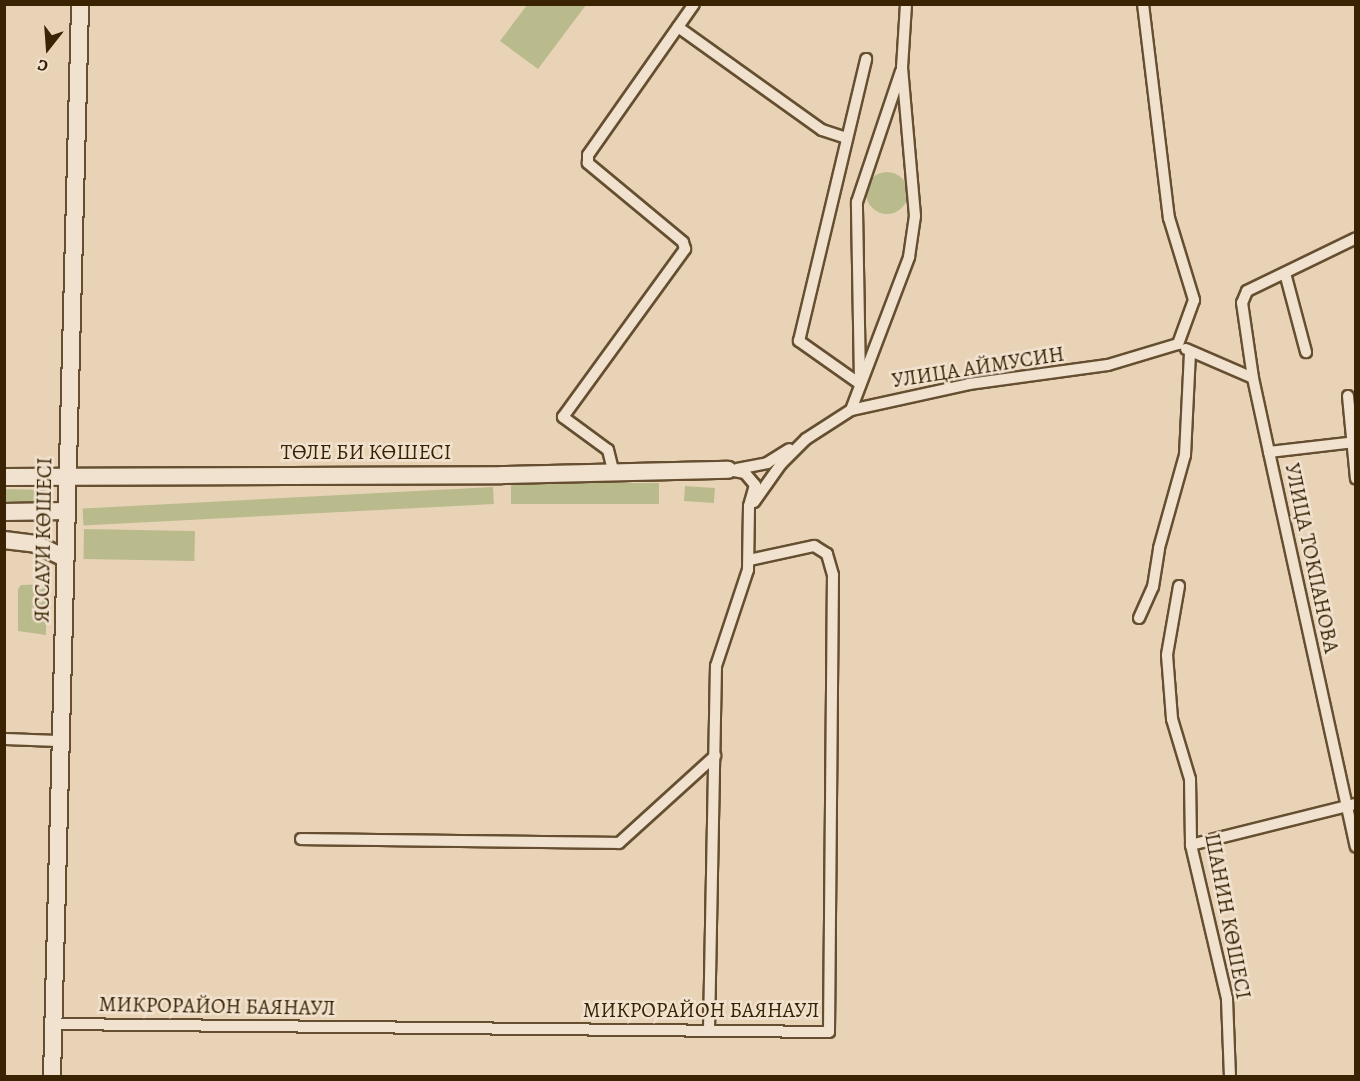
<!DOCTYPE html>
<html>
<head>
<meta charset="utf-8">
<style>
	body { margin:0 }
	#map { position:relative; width:1360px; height:1081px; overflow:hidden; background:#e9d3b7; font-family:Alegreya,serif }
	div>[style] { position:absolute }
	.green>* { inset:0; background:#babb8c; transform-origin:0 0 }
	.round { border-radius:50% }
	.roads { filter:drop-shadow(2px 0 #654f30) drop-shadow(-2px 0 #654f30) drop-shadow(0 2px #654f30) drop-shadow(0 -2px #654f30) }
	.street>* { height:10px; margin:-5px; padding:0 5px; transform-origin:5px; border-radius:5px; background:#f1e2d0 }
	.secondary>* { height:16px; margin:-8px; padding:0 8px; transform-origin:8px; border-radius:8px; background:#f1e2d0 }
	span { translate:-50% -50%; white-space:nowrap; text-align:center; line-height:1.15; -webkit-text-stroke:5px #f1e2d0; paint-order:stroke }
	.street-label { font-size:21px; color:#392303 }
	.frame { position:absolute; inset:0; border:6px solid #392303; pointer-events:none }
	.north { position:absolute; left:18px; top:18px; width:60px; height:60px; -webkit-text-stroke:4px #f1e2d0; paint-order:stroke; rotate:197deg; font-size:16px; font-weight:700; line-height:24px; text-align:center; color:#392303 }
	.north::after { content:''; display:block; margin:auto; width:21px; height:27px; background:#392303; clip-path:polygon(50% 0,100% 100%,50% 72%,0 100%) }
</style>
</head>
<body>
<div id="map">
	<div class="green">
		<div style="clip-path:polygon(527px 5px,586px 5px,538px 69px,500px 41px)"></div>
		<div class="round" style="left:866px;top:172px;width:42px;height:42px"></div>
		<div style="left:511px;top:483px;width:148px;height:21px"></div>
		<div style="left:685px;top:486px;width:30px;height:15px;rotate:4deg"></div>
		<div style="left:493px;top:487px;width:17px;height:411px;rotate:87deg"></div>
		<div style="clip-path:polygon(4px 489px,45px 490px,44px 506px,5px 507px)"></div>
		<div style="left:84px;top:529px;width:111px;height:30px;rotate:1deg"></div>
		<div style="clip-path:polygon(46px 584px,46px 635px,18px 631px,18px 589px,21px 585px)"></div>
	</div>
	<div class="roads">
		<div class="street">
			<div style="left:1143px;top:4px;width:216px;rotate:83.1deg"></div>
			<div style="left:1169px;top:218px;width:86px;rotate:73deg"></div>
			<div style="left:1194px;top:300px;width:47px;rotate:110deg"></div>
			<div style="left:678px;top:27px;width:177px;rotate:35.6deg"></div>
			<div style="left:822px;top:130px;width:25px;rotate:18deg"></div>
			<div style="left:1285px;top:273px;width:82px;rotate:75.1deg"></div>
			<div style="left:1186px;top:349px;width:73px;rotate:23.4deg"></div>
			<div style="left:1253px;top:378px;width:76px;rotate:77.8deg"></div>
			<div style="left:1269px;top:452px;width:88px;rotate:-6.6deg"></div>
			<div style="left:1253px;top:378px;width:76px;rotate:-98.3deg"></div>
			<div style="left:1242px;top:303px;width:13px;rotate:-67deg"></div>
			<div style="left:1247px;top:291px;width:121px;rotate:-25.9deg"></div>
			<div style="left:860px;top:381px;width:179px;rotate:-91deg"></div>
			<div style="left:857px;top:202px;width:138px;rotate:-71.4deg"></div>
			<div style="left:860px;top:384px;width:75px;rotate:-144.8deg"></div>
			<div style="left:799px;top:341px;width:290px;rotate:-76.6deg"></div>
			<div style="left:1348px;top:396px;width:83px;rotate:84.5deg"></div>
			<div style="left:851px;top:410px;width:164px;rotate:-69.2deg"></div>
			<div style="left:909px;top:257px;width:41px;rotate:-81.7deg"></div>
			<div style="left:915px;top:216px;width:149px;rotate:-95deg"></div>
			<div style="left:902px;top:68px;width:64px;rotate:-86.4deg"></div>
			<div style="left:1269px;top:452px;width:404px;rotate:77.6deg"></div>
			<div style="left:737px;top:469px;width:31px;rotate:-11deg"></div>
			<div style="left:767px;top:463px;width:26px;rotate:-32deg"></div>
			<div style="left:614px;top:474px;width:25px;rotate:-104deg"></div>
			<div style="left:608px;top:450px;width:56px;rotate:-143.7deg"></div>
			<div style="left:563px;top:417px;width:208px;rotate:-54deg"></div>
			<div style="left:685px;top:249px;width:7px;rotate:-106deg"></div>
			<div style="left:683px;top:242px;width:124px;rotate:-140.3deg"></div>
			<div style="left:588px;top:163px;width:8px;rotate:-90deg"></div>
			<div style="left:588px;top:155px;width:184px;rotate:-54.9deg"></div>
			<div style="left:754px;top:502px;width:47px;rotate:-54.6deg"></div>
			<div style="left:781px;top:464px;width:35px;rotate:-45deg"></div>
			<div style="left:806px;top:439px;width:54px;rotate:-32.8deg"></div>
			<div style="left:851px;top:410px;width:121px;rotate:-12.4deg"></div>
			<div style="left:969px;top:384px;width:140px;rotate:-7.8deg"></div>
			<div style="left:1108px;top:365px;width:73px;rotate:-16.7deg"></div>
			<div style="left:1179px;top:586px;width:70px;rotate:99.9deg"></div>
			<div style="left:1167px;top:655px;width:64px;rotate:85.5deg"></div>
			<div style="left:1172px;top:719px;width:63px;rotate:73.3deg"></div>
			<div style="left:1190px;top:779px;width:66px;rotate:89.1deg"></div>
			<div style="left:1191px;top:845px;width:158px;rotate:76.8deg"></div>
			<div style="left:1227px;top:999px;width:77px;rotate:87.8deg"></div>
			<div style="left:1139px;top:618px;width:34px;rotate:-66deg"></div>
			<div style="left:1153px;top:587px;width:39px;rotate:-81deg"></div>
			<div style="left:1159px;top:548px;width:97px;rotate:-74.4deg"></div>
			<div style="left:1185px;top:455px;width:103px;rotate:-87.2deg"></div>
			<div style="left:4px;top:739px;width:55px;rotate:2.1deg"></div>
			<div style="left:301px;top:839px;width:318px;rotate:0.7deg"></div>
			<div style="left:619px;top:843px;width:130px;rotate:-42.2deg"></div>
			<div style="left:1191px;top:845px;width:170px;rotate:-14deg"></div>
			<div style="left:54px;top:1024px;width:775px;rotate:0.59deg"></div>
			<div style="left:829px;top:1032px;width:457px;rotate:-89.5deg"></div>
			<div style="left:833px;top:575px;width:22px;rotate:-106deg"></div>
			<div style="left:827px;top:554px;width:15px;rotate:-148deg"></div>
			<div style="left:814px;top:546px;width:66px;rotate:167.8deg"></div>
			<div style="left:709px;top:1030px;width:364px;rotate:-88.9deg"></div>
			<div style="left:716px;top:666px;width:101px;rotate:-71.6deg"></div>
			<div style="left:748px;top:570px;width:64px;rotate:-89.1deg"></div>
			<div style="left:749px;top:506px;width:22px;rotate:-74deg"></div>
			<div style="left:755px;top:485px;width:16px;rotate:-130deg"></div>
			<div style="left:745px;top:473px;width:17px;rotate:-170deg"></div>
		</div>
		<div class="secondary">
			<div style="left:4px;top:477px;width:498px;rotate:-0.2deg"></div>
			<div style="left:502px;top:475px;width:226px;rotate:-1.3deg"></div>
			<div style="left:4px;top:512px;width:62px;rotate:-0.9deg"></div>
			<div style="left:4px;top:540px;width:32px;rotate:7deg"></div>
			<div style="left:36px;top:544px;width:32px;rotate:26deg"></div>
			<div style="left:52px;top:1076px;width:1072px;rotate:-88.5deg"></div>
		</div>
	</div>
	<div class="street-label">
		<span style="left:978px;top:367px;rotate:-9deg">УЛИЦА АЙМУСИН</span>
		<span style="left:366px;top:452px">ТӨЛЕ БИ КӨШЕСІ</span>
		<span style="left:43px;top:540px;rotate:-89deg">ЯССАУИ КӨШЕСІ</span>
		<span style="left:1312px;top:558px;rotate:78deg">УЛИЦА ТОКПАНОВА</span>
		<span style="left:1228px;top:916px;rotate:79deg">ШАНИН КӨШЕСІ</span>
		<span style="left:217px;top:1006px;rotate:1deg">МИКРОРАЙОН БАЯНАУЛ</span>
		<span style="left:701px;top:1010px">МИКРОРАЙОН БАЯНАУЛ</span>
	</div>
	<div class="frame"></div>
	<div class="north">С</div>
</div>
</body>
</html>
